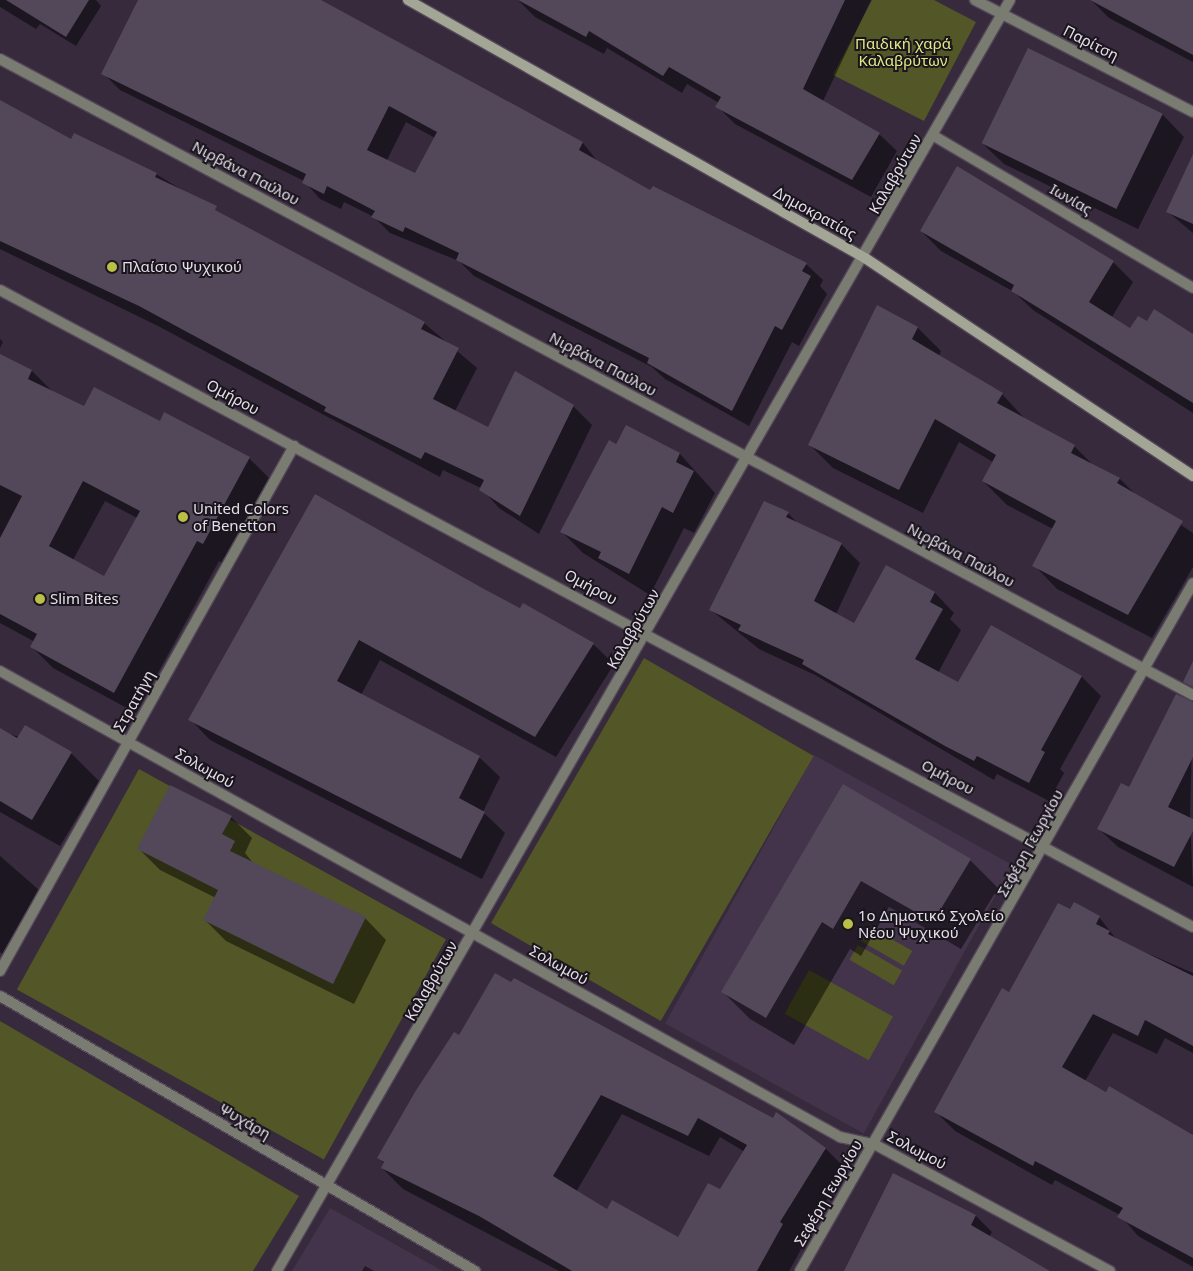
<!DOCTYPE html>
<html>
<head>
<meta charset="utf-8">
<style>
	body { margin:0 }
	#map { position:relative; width:1193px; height:1271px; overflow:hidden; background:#362a3c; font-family:"Noto Sans",sans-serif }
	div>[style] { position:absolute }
	.built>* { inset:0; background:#43344b; transform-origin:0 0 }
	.green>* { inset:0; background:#535626; transform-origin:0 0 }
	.shadow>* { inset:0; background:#0007 }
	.building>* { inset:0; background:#53475a; transform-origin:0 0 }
	.roads { filter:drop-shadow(1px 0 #524758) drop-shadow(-1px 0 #524758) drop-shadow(0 1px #524758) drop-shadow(0 -1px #524758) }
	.street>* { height:10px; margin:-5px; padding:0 5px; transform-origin:5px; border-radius:5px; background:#7a7b71 }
	.secondary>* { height:10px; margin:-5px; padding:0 5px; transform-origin:5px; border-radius:5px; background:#a4a695 }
	.dots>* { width:14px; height:14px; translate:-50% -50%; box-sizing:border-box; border:2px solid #1a151d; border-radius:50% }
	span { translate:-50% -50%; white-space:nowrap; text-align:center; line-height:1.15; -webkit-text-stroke:4px #1a151d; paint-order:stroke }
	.park-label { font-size:15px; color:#e3ea82 }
	.street-label { font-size:15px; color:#e5deea }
	.poi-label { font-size:15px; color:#e5deea }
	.left { translate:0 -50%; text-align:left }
</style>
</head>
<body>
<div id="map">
	<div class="built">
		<div style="left:814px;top:755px;width:227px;height:307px;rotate:29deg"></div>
		<div style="clip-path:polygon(330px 1208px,443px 1271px,292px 1271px)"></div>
	</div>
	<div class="green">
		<div style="clip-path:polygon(872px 0,934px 0,976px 22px,924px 121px,833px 75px)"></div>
		<div style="left:644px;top:658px;width:196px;height:306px;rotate:30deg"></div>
		<div style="left:139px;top:769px;width:351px;height:252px;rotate:29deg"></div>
		<div style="left:869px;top:926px;width:50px;height:17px;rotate:30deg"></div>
		<div style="left:858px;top:945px;width:51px;height:17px;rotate:30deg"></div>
		<div style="left:809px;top:970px;width:96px;height:50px;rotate:29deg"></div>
		<div style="clip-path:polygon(0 1021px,299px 1196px,253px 1271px,0 1271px)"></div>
	</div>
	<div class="shadow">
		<div style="clip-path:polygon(0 0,96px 0,101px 6px,76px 46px,40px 24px,36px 29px,0 7px)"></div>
		<div style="clip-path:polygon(evenodd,143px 0,295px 0,541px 119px,583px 143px,598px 162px,651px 191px,806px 264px,823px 280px,820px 286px,827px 294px,799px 346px,792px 342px,749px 426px,665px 379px,652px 367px,474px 276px,459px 261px,390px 233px,374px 217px,344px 202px,341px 209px,320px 199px,304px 181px,120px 90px,103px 73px,143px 0,406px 122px,435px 138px,415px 174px,387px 160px,406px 122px)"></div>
		<div style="clip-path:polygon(518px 0,871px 0,823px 101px,879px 134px,897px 151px,871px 197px,735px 124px,717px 106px,719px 103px,687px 84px,682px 93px,607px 48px,604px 54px,535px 17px)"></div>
		<div style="clip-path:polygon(1091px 0,1193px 0,1193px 62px,1109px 18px)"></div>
		<div style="clip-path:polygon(1029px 49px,1163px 115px,1184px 137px,1138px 229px,1004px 164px,982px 143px)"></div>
		<div style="clip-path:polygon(0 102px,72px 141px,75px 135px,156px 174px,226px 217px,424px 323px,477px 368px,455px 411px,489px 428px,573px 406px,592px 425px,539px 534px,499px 508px,481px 488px,443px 470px,440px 477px,158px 326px,0 249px)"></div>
		<div style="clip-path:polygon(1193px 161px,1193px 233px,1168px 212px)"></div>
		<div style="clip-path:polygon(921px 231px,1113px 262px,1133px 282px,1112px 317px,1131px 329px,1148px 323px,1193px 336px,1193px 413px,1033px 310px,1014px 292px,941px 251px)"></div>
		<div style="clip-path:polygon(877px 307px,918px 328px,941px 351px,939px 356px,1002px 394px,1025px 419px,1074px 446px,1094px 466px,1120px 479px,1137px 496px,1193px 533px,1193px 567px,1152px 638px,1057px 589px,1034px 565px,1053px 529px,1007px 505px,983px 481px,993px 462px,959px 442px,923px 513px,833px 468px,809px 444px)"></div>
		<div style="clip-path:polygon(0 339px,3px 342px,0 348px)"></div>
		<div style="clip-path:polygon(evenodd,0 356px,32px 371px,53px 392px,85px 407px,160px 422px,249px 458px,270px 479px,225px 565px,219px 561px,136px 713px,53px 668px,32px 647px,35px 642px,0 623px,0 356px,105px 501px,137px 518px,105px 578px,73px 560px,105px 501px)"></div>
		<div style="clip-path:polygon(626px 427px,680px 454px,715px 493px,694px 533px,684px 528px,650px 595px,583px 553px,562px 532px)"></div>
		<div style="clip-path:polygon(316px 496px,484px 590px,593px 644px,614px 664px,556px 757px,380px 660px,361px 695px,479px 757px,500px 777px,483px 812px,505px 833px,482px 879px,210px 740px,190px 719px)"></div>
		<div style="clip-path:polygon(788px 513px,799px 525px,841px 544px,860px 563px,836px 614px,855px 625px,886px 567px,935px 593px,954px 613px,950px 619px,961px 630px,938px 673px,958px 684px,991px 626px,1082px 677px,1101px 696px,1060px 769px,1064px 773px,1049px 801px,997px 774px,994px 780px,815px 675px,759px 649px,711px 610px)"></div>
		<div style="clip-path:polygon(1193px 703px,1190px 819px,1193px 887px,1118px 847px,1099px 829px)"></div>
		<div style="clip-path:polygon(0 731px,71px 753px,99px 781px,60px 846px,0 812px)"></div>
		<div style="clip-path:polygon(843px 786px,970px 860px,998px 888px,961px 949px,889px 907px,861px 956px,850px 949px,794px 1045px,750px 1019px,723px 992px)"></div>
		<div style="clip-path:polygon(231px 817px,252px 838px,245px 853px,254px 864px,365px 918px,386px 940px,354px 1004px,226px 941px,205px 920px,216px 898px,160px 870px,139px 849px)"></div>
		<div style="clip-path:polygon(0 856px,39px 890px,2px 954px,0 952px)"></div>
		<div style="clip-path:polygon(1075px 904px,1099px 917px,1117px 940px,1193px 973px,1193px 1053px,1165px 1038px,1157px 1054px,1113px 1033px,1085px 1081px,1193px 1136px,1193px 1267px,1138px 1236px,1120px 1215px,1055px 1180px,1052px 1185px,955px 1131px,936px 1112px,1009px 993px)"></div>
		<div style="clip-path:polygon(evenodd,454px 1034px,825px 1148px,846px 1169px,800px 1243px,803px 1246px,789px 1271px,559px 1271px,403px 1189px,382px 1168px,385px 1164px,378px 1158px,454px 1034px,622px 1114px,709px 1156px,720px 1137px,745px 1152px,720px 1191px,678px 1239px,608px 1210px,576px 1192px,622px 1114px)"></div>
		<div style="clip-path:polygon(976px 1216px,992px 1232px,989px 1237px,1050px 1271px,845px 1271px)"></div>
		<div style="clip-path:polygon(365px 1266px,374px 1271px,362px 1271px)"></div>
	</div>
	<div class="building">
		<div style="clip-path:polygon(6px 0,89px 0,66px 37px)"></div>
		<div style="clip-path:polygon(evenodd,138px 0,321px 0,583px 142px,579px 150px,650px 190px,653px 186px,807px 263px,802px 271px,811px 276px,782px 330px,775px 326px,732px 411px,647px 363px,649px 358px,456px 260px,459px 253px,405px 227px,403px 232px,371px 217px,375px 211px,327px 186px,324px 194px,302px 183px,306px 174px,101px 74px,138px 0,389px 106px,437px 132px,415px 173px,367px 150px,389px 106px)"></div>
		<div style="clip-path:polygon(518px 0,845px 0,803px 89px,880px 133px,852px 180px,715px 107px,721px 97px,669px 67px,663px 76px,589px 31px,586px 37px)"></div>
		<div style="clip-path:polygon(1090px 0,1193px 0,1193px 55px)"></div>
		<div style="left:1028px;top:48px;width:150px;height:106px;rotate:26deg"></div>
		<div style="clip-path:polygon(0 100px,71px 139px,74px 133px,157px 173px,155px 177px,217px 206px,215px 210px,425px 322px,421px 329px,459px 348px,433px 399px,488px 427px,515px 371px,574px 405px,520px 516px,479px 490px,484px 480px,425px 452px,421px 459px,324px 411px,326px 407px,139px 306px,0 241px)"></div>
		<div style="clip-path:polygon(1193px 154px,1193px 224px,1166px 212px)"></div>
		<div style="clip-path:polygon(957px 166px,1114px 261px,1089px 302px,1130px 328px,1138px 316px,1147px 321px,1154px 309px,1193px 334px,1193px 403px,1011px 291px,1014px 285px,920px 231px)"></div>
		<div style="clip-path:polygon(877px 305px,918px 327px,912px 339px,1003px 393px,997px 403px,1075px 445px,1071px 453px,1120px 478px,1117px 483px,1183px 521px,1128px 615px,1032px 566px,1056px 521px,982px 481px,996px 455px,935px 419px,899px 490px,808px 445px)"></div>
		<div style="clip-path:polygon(evenodd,0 354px,32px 370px,28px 379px,84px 406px,94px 387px,160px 421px,164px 412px,250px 457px,203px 544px,197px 541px,114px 693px,30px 647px,37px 634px,0 614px,0 538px,22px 496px,0 485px,0 354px,83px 481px,140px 511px,104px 576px,49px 546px,83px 481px)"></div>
		<div style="clip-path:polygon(626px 425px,680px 453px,676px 462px,694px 471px,673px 513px,662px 507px,629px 574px,598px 558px,601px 552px,560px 532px,609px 440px,616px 444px)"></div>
		<div style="clip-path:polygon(315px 494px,484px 589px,520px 608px,523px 603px,594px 643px,535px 737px,359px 640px,337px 681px,480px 756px,459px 798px,485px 812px,461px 859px,188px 720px)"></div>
		<div style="clip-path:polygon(764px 501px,789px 512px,786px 517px,842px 543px,814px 601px,854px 623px,886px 565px,935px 592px,930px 602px,943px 609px,915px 659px,958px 682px,991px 625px,1082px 676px,1041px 750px,1045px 752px,1029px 783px,977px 756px,974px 761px,945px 746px,802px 664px,804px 660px,738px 630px,741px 625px,709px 610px)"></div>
		<div style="clip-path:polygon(1193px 661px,1193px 687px,1183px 682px)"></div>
		<div style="clip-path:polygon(1176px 694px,1193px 702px,1193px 757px,1168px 807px,1193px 819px,1193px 831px,1174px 867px,1097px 829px,1121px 783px,1129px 787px)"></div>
		<div style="clip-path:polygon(25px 725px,72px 752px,32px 820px,0 801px,0 728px,17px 738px)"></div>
		<div style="clip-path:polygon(843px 784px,971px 859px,933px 922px,861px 881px,833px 929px,822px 922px,766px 1018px,721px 992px)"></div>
		<div style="clip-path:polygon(170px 785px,232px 816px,222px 834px,235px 841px,230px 851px,366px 917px,333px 984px,203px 920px,218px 890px,137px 849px)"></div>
		<div style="clip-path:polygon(1074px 902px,1100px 916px,1096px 924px,1110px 931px,1108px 934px,1193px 976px,1193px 1046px,1145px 1020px,1138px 1036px,1093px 1014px,1062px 1067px,1106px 1092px,1109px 1086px,1193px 1135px,1193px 1258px,1117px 1217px,1123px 1208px,1035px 1161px,1033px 1166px,934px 1112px,1002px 988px,1009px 992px,1058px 903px,1070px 909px)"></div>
		<div style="clip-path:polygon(evenodd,495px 973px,511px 982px,514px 978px,773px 1118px,776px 1112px,826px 1148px,780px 1222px,783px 1224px,757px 1271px,572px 1271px,479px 1216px,381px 1168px,384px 1162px,377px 1158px,415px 1092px,454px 1032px,459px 1035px,495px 973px,601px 1095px,688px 1136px,698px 1118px,747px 1145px,720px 1189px,708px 1183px,678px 1237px,612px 1200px,607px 1209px,553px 1176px,601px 1095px)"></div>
		<div style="clip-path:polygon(893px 1173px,976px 1215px,971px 1225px,1050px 1271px,844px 1271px)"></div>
	</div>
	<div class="roads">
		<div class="street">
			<div style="left:975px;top:0;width:245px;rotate:27.2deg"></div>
			<div style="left:0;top:59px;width:1352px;rotate:28.06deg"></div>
			<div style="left:934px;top:136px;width:300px;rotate:30.4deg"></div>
			<div style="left:0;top:290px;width:1352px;rotate:28.1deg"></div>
			<div style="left:0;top:671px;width:961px;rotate:29.02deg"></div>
			<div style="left:840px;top:1137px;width:35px;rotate:12deg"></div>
			<div style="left:874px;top:1144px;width:268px;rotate:28.3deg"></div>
			<div style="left:0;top:971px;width:602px;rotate:-60.75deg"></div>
			<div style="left:0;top:996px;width:549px;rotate:30.07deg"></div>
			<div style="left:277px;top:1271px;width:1467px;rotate:-60.03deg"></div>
			<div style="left:800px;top:1271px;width:792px;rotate:-60.26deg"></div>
		</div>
		<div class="secondary">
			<div style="left:408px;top:0;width:525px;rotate:29.45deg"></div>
			<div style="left:865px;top:258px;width:394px;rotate:33.6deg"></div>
		</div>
	</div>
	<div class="dots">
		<div style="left:112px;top:267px;background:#bac045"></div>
		<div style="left:183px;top:517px;background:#bac045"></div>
		<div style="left:40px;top:599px;background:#bac045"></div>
		<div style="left:848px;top:924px;background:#bac045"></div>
	</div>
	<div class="park-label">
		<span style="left:903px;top:52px">Παιδική χαρά<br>Καλαβρύτων</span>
	</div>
	<div class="street-label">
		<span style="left:1091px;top:43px;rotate:27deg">Παρίτση</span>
		<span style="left:246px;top:173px;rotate:28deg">Νιρβάνα Παύλου</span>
		<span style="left:895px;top:174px;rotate:-60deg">Καλαβρύτων</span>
		<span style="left:1071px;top:199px;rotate:30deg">Ιωνίας</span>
		<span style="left:815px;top:213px;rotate:29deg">Δημοκρατίας</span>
		<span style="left:603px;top:364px;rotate:28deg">Νιρβάνα Παύλου</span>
		<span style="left:233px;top:397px;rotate:28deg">Ομήρου</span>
		<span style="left:961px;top:555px;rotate:28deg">Νιρβάνα Παύλου</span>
		<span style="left:591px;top:587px;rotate:28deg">Ομήρου</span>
		<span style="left:633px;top:629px;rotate:-60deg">Καλαβρύτων</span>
		<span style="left:134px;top:701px;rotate:-61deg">Στρατήγη</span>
		<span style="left:205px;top:768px;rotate:29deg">Σολωμού</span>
		<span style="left:948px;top:777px;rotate:28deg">Ομήρου</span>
		<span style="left:1030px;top:843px;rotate:-61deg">Σεφέρη Γεωργίου</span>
		<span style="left:559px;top:965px;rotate:29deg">Σολωμού</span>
		<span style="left:431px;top:981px;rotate:-60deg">Καλαβρύτων</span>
		<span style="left:245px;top:1121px;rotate:30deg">Ψυχάρη</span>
		<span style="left:917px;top:1150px;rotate:28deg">Σολωμού</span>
		<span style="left:828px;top:1193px;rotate:-60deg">Σεφέρη Γεωργίου</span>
	</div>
	<div class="poi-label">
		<span class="left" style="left:122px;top:267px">Πλαίσιο Ψυχικού</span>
		<span class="left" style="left:193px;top:517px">United Colors<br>of Benetton</span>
		<span class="left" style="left:50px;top:599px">Slim Bites</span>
		<span class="left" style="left:858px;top:924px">1ο Δημοτικό Σχολείο<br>Νέου Ψυχικού</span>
	</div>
</div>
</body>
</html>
